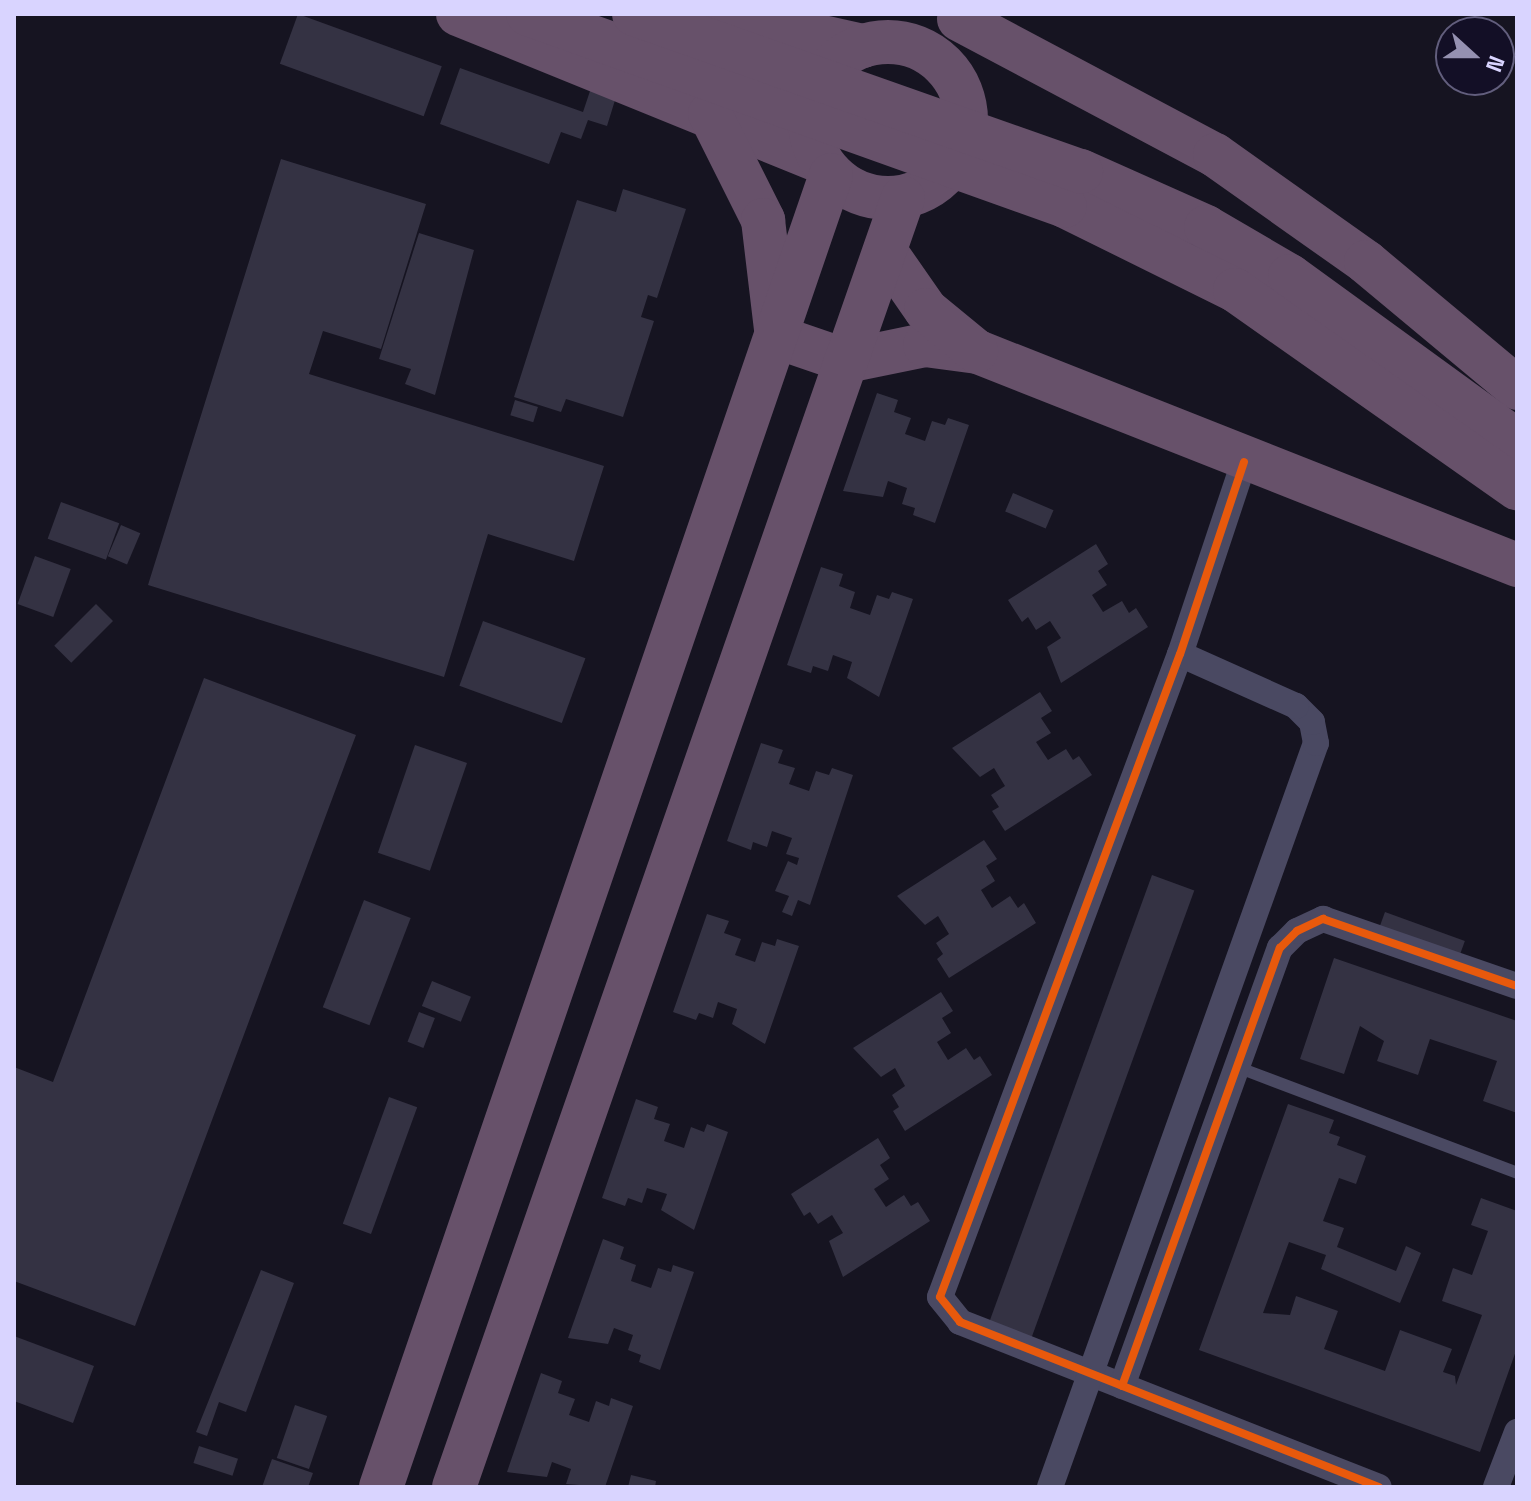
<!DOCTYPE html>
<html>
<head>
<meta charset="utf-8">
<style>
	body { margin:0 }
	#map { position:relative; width:1531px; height:1501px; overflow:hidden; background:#161421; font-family:"Space Grotesk",sans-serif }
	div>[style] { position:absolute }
	.building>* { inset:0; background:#343243; transform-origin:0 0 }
	.lane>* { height:12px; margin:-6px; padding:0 6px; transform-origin:6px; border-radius:6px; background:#4a4962 }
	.street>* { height:26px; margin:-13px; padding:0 13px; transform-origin:13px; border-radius:13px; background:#4a4962 }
	.highway>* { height:44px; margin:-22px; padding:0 22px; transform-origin:22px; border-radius:22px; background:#67516a }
	.highway>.ring { margin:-22px; padding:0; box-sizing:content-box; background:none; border:44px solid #67516a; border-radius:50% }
	.highway-bridge>* { height:44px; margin:-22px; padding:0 22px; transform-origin:22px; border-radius:22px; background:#67516a }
	.cycleway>* { height:8px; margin:-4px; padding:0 4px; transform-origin:4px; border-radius:4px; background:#e8590c }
	span { translate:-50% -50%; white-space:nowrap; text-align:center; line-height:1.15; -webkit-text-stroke:6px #130f26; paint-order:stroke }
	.frame { position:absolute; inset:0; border:16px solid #d9d4ff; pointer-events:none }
	.north { position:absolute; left:1435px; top:16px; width:80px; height:80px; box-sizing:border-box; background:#130f26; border:2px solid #625e7d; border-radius:50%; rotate:111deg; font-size:22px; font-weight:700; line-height:32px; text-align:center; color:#d9d4ff }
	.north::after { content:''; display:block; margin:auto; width:28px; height:36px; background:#9591b1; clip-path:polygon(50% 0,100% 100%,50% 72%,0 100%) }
</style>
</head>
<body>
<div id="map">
	<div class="building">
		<div style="left:298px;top:14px;width:153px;height:53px;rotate:20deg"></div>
		<div style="clip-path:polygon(460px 68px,583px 112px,591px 88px,616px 97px,607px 126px,588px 120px,581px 139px,561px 132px,549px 164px,440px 124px)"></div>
		<div style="clip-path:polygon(281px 159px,426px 204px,381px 349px,323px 331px,309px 374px,604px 466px,574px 561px,488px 534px,444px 677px,148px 585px)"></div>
		<div style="clip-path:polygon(623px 189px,686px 209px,657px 298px,648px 295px,641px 317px,654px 321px,623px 417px,566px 399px,561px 412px,514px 397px,577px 200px,616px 212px)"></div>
		<div style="clip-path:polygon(419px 233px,474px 250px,435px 395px,405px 384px,411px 369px,379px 359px)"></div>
		<div style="clip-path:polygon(877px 393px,898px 400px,894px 412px,911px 418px,905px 434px,925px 441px,932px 421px,945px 425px,948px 418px,969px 425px,935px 523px,913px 515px,915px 508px,902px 504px,907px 488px,888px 481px,883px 497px,843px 491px)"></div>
		<div style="left:515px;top:400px;width:24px;height:16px;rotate:17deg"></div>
		<div style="left:1013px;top:493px;width:44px;height:20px;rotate:23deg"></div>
		<div style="left:61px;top:502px;width:62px;height:39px;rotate:20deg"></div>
		<div style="left:121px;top:525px;width:21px;height:34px;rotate:23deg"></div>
		<div style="clip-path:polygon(1096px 544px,1108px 564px,1098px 571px,1107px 585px,1092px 595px,1103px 612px,1122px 601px,1129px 613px,1136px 608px,1148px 627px,1061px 683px,1047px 647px,1061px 638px,1050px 621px,1036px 630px,1028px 617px,1022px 622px,1008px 600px)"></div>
		<div style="left:35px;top:556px;width:38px;height:51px;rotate:20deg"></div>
		<div style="clip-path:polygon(821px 567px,843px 574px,839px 586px,855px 592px,850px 608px,870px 615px,877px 595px,889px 599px,892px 592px,913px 599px,879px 697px,847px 678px,852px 662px,833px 655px,828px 671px,813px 666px,811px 673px,787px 665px)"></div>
		<div style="left:96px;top:604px;width:24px;height:59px;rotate:45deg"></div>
		<div style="left:483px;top:621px;width:109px;height:69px;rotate:20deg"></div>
		<div style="clip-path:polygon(204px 678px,356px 735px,135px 1326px,14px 1281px,14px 1067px,53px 1082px)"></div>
		<div style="clip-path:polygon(1040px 692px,1052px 711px,1041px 718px,1051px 733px,1036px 742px,1048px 760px,1066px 749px,1073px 760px,1079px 756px,1092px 775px,1005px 831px,992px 811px,999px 807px,991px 795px,1005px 786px,994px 768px,980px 777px,952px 748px)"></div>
		<div style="clip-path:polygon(761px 743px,783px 750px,778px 763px,795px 768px,789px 784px,809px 791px,816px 771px,829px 775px,832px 768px,853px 775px,810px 905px,798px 900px,792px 916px,782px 912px,789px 896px,775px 891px,788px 861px,797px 865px,799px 858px,786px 854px,792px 838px,772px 831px,767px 847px,753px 842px,751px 850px,727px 841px)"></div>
		<div style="left:415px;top:745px;width:55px;height:114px;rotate:19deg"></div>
		<div style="clip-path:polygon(984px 840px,997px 859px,986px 866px,995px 881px,981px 890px,992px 908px,1010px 896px,1018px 908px,1024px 903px,1036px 923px,949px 978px,937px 959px,943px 954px,936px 943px,949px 934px,938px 916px,925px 925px,897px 896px)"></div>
		<div style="left:1152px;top:875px;width:45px;height:476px;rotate:20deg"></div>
		<div style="left:364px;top:900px;width:50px;height:115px;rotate:21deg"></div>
		<div style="left:1385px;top:912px;width:85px;height:20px;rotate:20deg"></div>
		<div style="clip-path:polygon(707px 914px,729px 921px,724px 933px,741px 939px,735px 955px,755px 962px,762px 942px,775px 946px,777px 939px,799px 946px,765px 1044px,732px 1024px,737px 1009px,718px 1002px,713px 1018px,699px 1013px,696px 1020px,673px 1012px)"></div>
		<div style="clip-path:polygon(1334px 958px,1517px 1021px,1517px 1113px,1483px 1101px,1497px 1061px,1430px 1039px,1418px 1075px,1377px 1061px,1384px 1041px,1360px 1026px,1344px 1074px,1300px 1059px)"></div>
		<div style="left:432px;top:981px;width:42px;height:27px;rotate:22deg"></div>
		<div style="clip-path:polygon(941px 992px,953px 1011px,942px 1018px,951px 1033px,937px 1042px,948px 1060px,966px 1048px,974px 1060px,980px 1056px,992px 1075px,905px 1131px,893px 1111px,899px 1107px,892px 1095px,905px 1086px,895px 1068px,881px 1077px,853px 1048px)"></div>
		<div style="left:419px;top:1012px;width:17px;height:32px;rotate:21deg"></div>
		<div style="left:389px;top:1097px;width:30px;height:135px;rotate:20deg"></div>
		<div style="clip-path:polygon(636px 1099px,658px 1107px,654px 1119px,670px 1124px,664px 1141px,684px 1148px,691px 1127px,704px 1132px,707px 1124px,728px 1132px,694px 1230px,661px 1210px,667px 1194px,647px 1188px,642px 1203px,628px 1198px,625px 1206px,602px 1198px)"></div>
		<div style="clip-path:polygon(1288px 1104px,1334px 1120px,1329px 1133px,1340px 1137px,1337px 1145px,1366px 1156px,1356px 1184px,1339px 1178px,1323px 1221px,1344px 1228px,1337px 1247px,1396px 1271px,1406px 1246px,1421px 1253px,1400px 1303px,1321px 1269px,1326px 1255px,1289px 1242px,1263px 1313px,1290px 1315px,1296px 1296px,1338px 1311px,1324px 1349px,1385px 1371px,1400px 1330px,1452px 1349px,1443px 1372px,1455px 1376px,1456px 1385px,1482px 1315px,1442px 1301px,1453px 1268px,1472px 1275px,1488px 1231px,1471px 1225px,1481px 1198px,1517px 1211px,1517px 1348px,1480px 1452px,1199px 1350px)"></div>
		<div style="clip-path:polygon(878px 1138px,890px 1158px,880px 1165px,889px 1179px,874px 1189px,886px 1207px,904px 1195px,911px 1206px,918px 1202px,930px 1221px,843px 1277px,829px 1241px,843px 1233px,832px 1215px,818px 1224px,810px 1212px,804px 1216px,791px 1194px)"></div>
		<div style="clip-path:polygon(603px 1239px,624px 1247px,620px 1259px,636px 1265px,631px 1281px,651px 1288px,658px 1268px,671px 1272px,673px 1265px,694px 1272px,660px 1370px,639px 1362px,641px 1355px,628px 1350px,633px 1335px,614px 1328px,608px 1344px,568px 1338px)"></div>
		<div style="clip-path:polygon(261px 1270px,294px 1283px,246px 1412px,219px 1402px,207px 1436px,196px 1432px)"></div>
		<div style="clip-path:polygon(14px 1336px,94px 1366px,73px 1423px,14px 1401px)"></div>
		<div style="clip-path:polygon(541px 1373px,562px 1381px,558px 1393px,575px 1399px,569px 1415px,589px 1422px,596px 1401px,609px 1406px,611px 1398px,633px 1406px,605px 1487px,566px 1484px,571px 1469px,552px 1462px,547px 1477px,507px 1472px)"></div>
		<div style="left:295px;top:1405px;width:34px;height:56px;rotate:19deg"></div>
		<div style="left:199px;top:1446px;width:41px;height:18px;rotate:18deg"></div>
		<div style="clip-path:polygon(272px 1459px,313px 1473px,308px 1487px,262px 1487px)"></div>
		<div style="clip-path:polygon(631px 1475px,656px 1481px,655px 1487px,628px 1487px)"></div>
	</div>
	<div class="lane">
		<div style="left:1237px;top:1067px;width:299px;rotate:20.7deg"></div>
	</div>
	<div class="street">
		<div style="left:1244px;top:462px;width:202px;rotate:108.4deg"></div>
		<div style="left:1180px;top:654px;width:686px;rotate:110.47deg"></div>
		<div style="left:940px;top:1297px;width:32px;rotate:51deg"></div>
		<div style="left:960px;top:1322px;width:450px;rotate:21.5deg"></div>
		<div style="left:1122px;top:1386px;width:466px;rotate:-70.2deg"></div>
		<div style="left:1280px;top:948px;width:24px;rotate:-45deg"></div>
		<div style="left:1297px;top:931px;width:29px;rotate:-25deg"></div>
		<div style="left:1323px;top:919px;width:205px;rotate:19.1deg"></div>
		<div style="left:1050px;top:1487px;width:790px;rotate:-70.33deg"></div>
		<div style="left:1316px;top:743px;width:21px;rotate:-101deg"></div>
		<div style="left:1312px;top:722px;width:23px;rotate:-135deg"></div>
		<div style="left:1296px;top:706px;width:127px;rotate:-155.9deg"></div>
		<div style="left:1496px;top:1487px;width:59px;rotate:-69.1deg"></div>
	</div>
	<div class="highway">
		<div style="left:458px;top:14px;width:391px;rotate:22.1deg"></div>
		<div style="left:719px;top:14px;width:147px;rotate:12.6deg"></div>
		<div style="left:959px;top:19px;width:290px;rotate:28deg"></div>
		<div style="left:1215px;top:155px;width:185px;rotate:35.3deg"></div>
		<div style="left:1366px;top:262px;width:197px;rotate:39.8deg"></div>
		<div class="ring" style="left:810px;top:42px;width:112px;height:112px"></div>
		<div style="left:710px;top:114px;width:119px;rotate:63.4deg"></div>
		<div style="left:763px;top:220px;width:118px;rotate:83.2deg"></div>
		<div style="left:777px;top:337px;width:74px;rotate:18.9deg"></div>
		<div style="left:847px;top:361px;width:80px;rotate:-11.6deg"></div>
		<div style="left:925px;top:345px;width:53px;rotate:7.5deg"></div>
		<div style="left:978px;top:352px;width:580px;rotate:21.56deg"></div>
		<div style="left:1081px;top:171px;width:137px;rotate:24.1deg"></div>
		<div style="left:1206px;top:227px;width:97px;rotate:30.3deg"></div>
		<div style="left:1290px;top:276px;width:281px;rotate:36deg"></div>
		<div style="left:1065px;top:206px;width:190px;rotate:26.3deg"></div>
		<div style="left:1235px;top:290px;width:345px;rotate:35.1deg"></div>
		<div style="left:885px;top:251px;width:72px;rotate:55.2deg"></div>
		<div style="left:926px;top:310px;width:65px;rotate:39.4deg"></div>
		<div style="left:381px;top:1487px;width:1387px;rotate:-71.07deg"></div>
		<div style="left:454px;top:1487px;width:1365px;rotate:-70.8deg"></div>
	</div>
	<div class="highway-bridge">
		<div style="left:528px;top:14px;width:570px;rotate:19.67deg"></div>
		<div style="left:634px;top:14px;width:474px;rotate:19.4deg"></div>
	</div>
	<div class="cycleway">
		<div style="left:1244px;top:462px;width:202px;rotate:108.4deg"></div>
		<div style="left:1180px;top:654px;width:686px;rotate:110.47deg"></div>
		<div style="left:940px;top:1297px;width:32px;rotate:51deg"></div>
		<div style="left:960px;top:1322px;width:450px;rotate:21.5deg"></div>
		<div style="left:1122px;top:1386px;width:466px;rotate:-70.2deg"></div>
		<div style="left:1280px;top:948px;width:24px;rotate:-45deg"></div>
		<div style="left:1297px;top:931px;width:29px;rotate:-25deg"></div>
		<div style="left:1323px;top:919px;width:205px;rotate:19.1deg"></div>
	</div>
	<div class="frame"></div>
	<div class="north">N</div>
</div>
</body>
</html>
